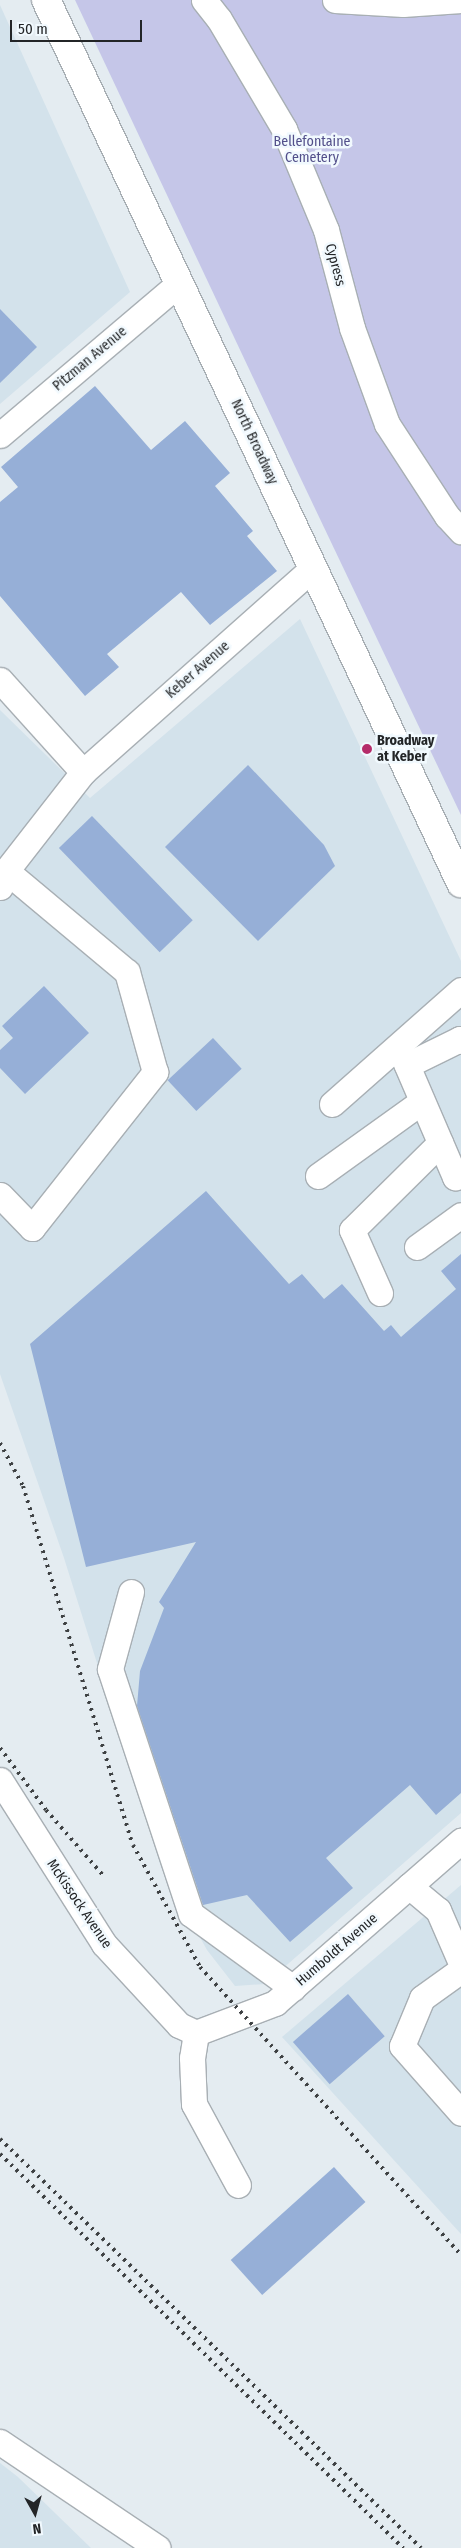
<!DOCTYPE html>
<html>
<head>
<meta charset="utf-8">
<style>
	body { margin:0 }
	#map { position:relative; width:461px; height:2548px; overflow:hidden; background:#e4ecf1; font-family:"Fira Sans Condensed",sans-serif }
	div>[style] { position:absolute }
	.built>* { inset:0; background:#d3e2eb }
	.green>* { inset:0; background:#c5c6e8 }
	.building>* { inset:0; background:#96afd7; transform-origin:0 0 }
	.roads { filter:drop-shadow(1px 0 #a8afb4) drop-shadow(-1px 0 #a8afb4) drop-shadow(0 1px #a8afb4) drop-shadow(0 -1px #a8afb4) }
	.minor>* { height:25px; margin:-12.5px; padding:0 12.5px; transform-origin:12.5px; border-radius:12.5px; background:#fff }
	.major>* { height:28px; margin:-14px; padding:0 14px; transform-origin:14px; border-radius:14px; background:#fff }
	.rail>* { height:4px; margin-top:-2px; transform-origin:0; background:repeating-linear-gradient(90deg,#3e4143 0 2.5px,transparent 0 7.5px) }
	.dots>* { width:14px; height:14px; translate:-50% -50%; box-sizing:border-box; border:2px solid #f1f9fe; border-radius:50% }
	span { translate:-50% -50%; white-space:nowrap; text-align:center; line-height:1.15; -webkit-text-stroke:5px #f1f9fe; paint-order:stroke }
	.park-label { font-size:14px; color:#524f8a }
	.street-label { font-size:14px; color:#232527 }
	.poi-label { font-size:14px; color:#232527; font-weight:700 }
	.left { translate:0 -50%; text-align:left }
	.north { position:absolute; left:10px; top:2488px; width:50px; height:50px; -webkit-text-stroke:4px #f1f9fe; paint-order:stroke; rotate:173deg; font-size:14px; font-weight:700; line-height:20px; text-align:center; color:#232527 }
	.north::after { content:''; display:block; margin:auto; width:18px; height:22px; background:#232527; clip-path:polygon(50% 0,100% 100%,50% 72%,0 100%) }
	.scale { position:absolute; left:10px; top:20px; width:132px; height:22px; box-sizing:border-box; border:2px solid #232527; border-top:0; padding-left:6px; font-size:15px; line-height:18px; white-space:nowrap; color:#232527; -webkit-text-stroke:4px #f1f9fe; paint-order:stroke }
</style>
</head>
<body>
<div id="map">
	<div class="built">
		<div style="clip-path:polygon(0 5px,130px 292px,0 404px)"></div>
		<div style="clip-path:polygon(300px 619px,461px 961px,461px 1813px,265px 1984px,235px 1986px,207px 1950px,161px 1867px,64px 1558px,0 1374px,0 710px,90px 798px)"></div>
		<div style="clip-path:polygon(461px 1885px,461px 2234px,282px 2037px)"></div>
		<div style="clip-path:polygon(0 2463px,18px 2477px,91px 2548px,0 2548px)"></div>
	</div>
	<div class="green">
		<div style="clip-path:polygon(75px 0,461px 0,461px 815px,300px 477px)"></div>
	</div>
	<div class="building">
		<div style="clip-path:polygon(0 309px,37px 347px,0 383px)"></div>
		<div style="clip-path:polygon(95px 386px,151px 450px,185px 421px,230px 473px,215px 486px,253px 531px,247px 536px,277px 571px,210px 625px,181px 592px,107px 654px,119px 667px,85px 696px,0 596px,0 502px,18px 487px,1px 467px)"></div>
		<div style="clip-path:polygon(248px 765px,324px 845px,335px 866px,258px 941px,165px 847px)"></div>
		<div style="left:92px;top:816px;width:145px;height:46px;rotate:46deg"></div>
		<div style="clip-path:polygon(44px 986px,89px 1033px,25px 1094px,0 1068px,0 1050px,13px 1038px,2px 1026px)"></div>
		<div style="left:213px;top:1038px;width:42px;height:62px;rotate:47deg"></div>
		<div style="clip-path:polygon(206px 1191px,289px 1284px,302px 1274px,324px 1299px,342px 1284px,384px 1331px,391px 1325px,401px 1337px,456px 1289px,441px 1271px,461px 1254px,461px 1793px,436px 1815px,410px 1785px,326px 1858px,353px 1888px,290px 1942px,247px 1895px,203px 1905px,137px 1706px,140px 1671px,164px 1608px,159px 1602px,196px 1542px,86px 1567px,30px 1344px)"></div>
		<div style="left:348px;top:1994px;width:56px;height:73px;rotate:49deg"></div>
		<div style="left:334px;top:2167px;width:47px;height:139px;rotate:48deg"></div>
	</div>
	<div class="roads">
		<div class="minor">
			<div style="left:204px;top:0;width:24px;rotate:52deg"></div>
			<div style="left:219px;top:19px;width:128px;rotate:59.4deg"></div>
			<div style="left:284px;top:129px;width:109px;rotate:67.4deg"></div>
			<div style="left:326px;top:230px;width:101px;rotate:75.1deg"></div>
			<div style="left:352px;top:328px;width:102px;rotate:70deg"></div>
			<div style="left:387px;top:424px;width:110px;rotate:56.9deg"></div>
			<div style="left:447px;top:516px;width:21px;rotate:47deg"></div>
			<div style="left:335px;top:0;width:68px;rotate:3.4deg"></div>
			<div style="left:403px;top:4px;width:58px;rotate:-3.9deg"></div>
			<div style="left:0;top:435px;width:235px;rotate:-40.3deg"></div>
			<div style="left:0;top:680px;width:124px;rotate:47.9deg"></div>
			<div style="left:0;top:887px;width:17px;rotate:-69deg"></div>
			<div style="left:6px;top:871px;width:125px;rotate:-52.1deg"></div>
			<div style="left:83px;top:772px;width:307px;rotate:-41.6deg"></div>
			<div style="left:399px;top:1047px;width:142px;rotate:66.7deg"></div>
			<div style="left:455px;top:1177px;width:7px;rotate:-34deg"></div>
			<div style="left:407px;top:1065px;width:59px;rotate:-26.1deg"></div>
			<div style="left:460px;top:1039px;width:2px;rotate:63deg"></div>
			<div style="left:332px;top:1104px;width:172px;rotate:-41.5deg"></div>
			<div style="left:318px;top:1176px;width:127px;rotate:-35.7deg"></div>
			<div style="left:0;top:1195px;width:46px;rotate:45.9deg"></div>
			<div style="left:32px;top:1228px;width:199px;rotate:-51.7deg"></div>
			<div style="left:155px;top:1072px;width:104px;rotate:-105.6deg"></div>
			<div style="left:127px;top:972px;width:158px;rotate:-140.1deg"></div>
			<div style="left:417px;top:1247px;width:54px;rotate:-36deg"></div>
			<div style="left:380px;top:1293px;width:69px;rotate:-114deg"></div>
			<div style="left:352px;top:1230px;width:124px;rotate:-44.7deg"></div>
			<div style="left:131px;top:1592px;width:80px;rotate:105.3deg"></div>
			<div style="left:110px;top:1669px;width:258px;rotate:71.7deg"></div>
			<div style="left:191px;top:1914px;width:126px;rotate:36deg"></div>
			<div style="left:0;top:1780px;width:194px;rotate:57.6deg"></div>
			<div style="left:104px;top:1944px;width:110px;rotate:47.2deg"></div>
			<div style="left:179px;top:2025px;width:19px;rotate:25deg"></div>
			<div style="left:409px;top:1886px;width:38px;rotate:40deg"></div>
			<div style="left:438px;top:1910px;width:58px;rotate:66.5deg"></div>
			<div style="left:461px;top:1970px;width:48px;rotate:144.3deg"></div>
			<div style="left:422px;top:1998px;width:52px;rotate:112.6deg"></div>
			<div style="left:402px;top:2046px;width:89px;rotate:48.6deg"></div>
			<div style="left:196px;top:2033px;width:85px;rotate:-20.8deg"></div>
			<div style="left:275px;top:2003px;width:247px;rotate:-41.1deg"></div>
			<div style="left:196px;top:2033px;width:25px;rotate:99deg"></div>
			<div style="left:192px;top:2058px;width:46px;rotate:87.5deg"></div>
			<div style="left:194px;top:2104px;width:92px;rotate:61.5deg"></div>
			<div style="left:0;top:2442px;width:190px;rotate:33.9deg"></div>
		</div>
		<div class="major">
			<div style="left:46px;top:0;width:976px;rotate:64.83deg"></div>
		</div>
	</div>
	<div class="rail">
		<div style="left:0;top:1443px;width:49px;rotate:61.9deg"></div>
		<div style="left:23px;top:1486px;width:375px;rotate:73deg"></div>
		<div style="left:133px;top:1845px;width:139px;rotate:61.2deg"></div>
		<div style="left:200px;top:1967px;width:389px;rotate:47.8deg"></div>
		<div style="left:0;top:1748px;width:77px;rotate:53.4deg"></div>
		<div style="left:46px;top:1810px;width:86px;rotate:48.8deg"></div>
		<div style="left:0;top:2139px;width:587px;rotate:44.17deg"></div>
		<div style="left:0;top:2154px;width:564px;rotate:44.35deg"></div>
	</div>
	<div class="dots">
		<div style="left:367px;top:749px;background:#b52c6a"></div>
	</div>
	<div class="park-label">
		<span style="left:312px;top:150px">Bellefontaine<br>Cemetery</span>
	</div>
	<div class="street-label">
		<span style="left:335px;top:265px;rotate:75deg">Cypress</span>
		<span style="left:90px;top:359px;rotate:-40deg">Pitzman Avenue</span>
		<span style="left:254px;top:442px;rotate:65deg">North Broadway</span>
		<span style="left:198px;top:670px;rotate:-41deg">Keber Avenue</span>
		<span style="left:79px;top:1904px;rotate:56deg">McKissock Avenue</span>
		<span style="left:337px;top:1950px;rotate:-41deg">Humboldt Avenue</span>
	</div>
	<div class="poi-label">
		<span class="left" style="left:377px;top:749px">Broadway<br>at Keber</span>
	</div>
	<div class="north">N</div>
	<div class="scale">50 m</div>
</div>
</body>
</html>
